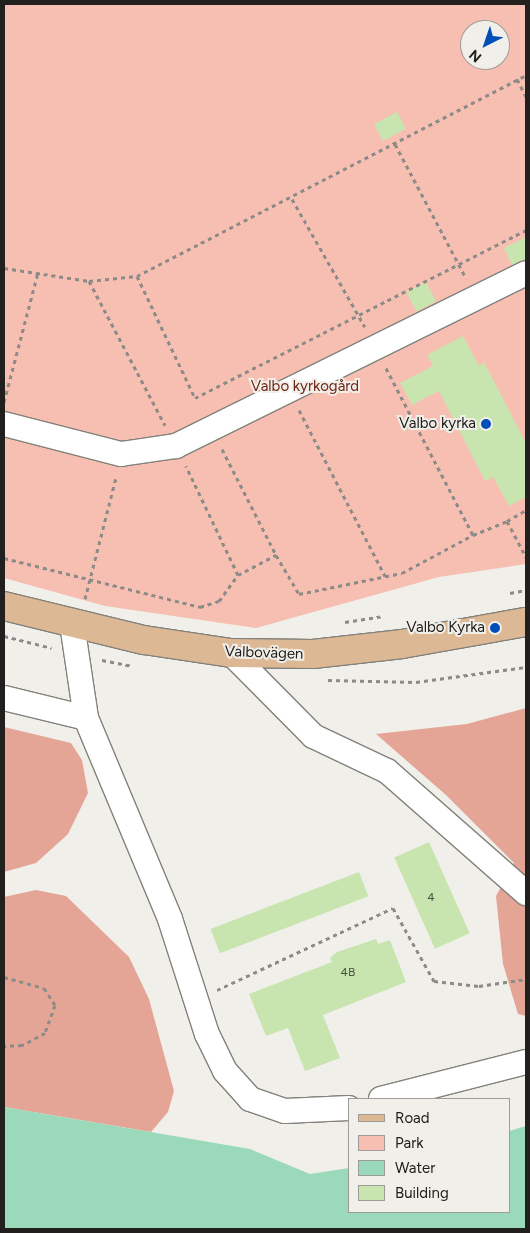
<!DOCTYPE html>
<html>
<head>
<meta charset="utf-8">
<style>
	body { margin:0 }
	#map { position:relative; width:530px; height:1233px; overflow:hidden; background:#f0efe9; font-family:Figtree,sans-serif }
	div>[style] { position:absolute }
	.green>* { inset:0; background:#f7bfb1 }
	.forest>* { inset:0; background:#e4a596 }
	.water>* { inset:0; background:#9adaba }
	.building>* { inset:0; background:#c8e5af; transform-origin:0 0 }
	.path>* { height:3px; margin-top:-1.5px; transform-origin:0; background:repeating-linear-gradient(90deg,#8c8b87 0 4px,transparent 0 8px) }
	.roads { filter:drop-shadow(1px 0 #82817b) drop-shadow(-1px 0 #82817b) drop-shadow(0 1px #82817b) drop-shadow(0 -1px #82817b) }
	.minor>* { height:24px; margin:-12px; padding:0 12px; transform-origin:12px; border-radius:12px; background:#fff }
	.major>* { height:28px; margin:-14px; padding:0 14px; transform-origin:14px; border-radius:14px; background:#dcb894 }
	.dots>* { width:14px; height:14px; translate:-50% -50%; box-sizing:border-box; border:2px solid #f0efe9; border-radius:50% }
	span { translate:-50% -50%; white-space:nowrap; text-align:center; line-height:1.15; -webkit-text-stroke:4px #f0efe9; paint-order:stroke }
	.number-label { font-size:12px; color:#4b5142 }
	.number-label span { -webkit-text-stroke-width:0 }
	.park-label { font-size:15px; color:#702617 }
	.poi-label { font-size:15px; color:#21201e }
	.right { translate:-100% -50%; text-align:right }
	.street-label { font-size:15px; color:#21201e }
	.frame { position:absolute; inset:0; border:5px solid #21201e; pointer-events:none }
	.legend { position:absolute; left:348px; top:1098px; width:162px; height:115px; box-sizing:border-box; background:#f0efe9; border:1px solid #9d9c98; margin:0; padding:6px 9px; list-style:none; font-size:15px; color:#21201e }
	.legend li { display:flex; align-items:center; gap:10px; height:25px }
	.legend b { width:25px; border:1px solid #9d9c98 }
	.north { position:absolute; left:460px; top:20px; width:50px; height:50px; box-sizing:border-box; background:#f0efe9; border:1px solid #9d9c98; border-radius:50%; rotate:221deg; font-size:14px; font-weight:700; line-height:20px; text-align:center; color:#21201e }
	.north::after { content:''; display:block; margin:auto; width:18px; height:22px; background:#004fb8; clip-path:polygon(50% 0,100% 100%,50% 72%,0 100%) }
</style>
</head>
<body>
<div id="map">
	<div class="green">
		<div style="clip-path:polygon(evenodd,4px 4px,526px 4px,526px 564px,439px 577px,256px 628px,105px 606px,4px 578px,4px 4px,470px 30px,500px 30px,500px 60px,470px 60px,470px 30px)"></div>
	</div>
	<div class="forest">
		<div style="clip-path:polygon(526px 708px,526px 1016px,518px 1014px,503px 964px,496px 896px,514px 863px,446px 795px,376px 734px,467px 724px)"></div>
		<div style="clip-path:polygon(4px 727px,71px 743px,82px 760px,88px 793px,68px 834px,36px 863px,4px 872px)"></div>
		<div style="clip-path:polygon(36px 890px,66px 896px,129px 957px,149px 999px,174px 1091px,168px 1112px,151px 1132px,4px 1107px,4px 897px)"></div>
	</div>
	<div class="water">
		<div style="clip-path:polygon(4px 1107px,250px 1149px,310px 1174px,349px 1168px,349px 1212px,509px 1212px,509px 1131px,526px 1126px,526px 1229px,4px 1229px)"></div>
	</div>
	<div class="building">
		<div style="left:397px;top:112px;width:19px;height:26px;rotate:62deg"></div>
		<div style="clip-path:polygon(526px 237px,526px 259px,512px 265px,504px 248px)"></div>
		<div style="left:426px;top:282px;width:22px;height:22px;rotate:63deg"></div>
		<div style="clip-path:polygon(463px 336px,479px 366px,484px 362px,526px 443px,526px 497px,509px 506px,493px 477px,485px 481px,439px 391px,412px 405px,400px 383px,433px 366px,427px 355px)"></div>
		<div style="left:429px;top:842px;width:100px;height:38px;rotate:66deg"></div>
		<div style="left:359px;top:872px;width:26px;height:159px;rotate:69deg"></div>
		<div style="clip-path:polygon(376px 939px,378px 944px,390px 940px,406px 982px,323px 1015px,340px 1058px,305px 1071px,288px 1028px,266px 1036px,249px 994px,332px 962px,330px 958px,337px 952px)"></div>
	</div>
	<div class="path">
		<div style="left:517px;top:79px;width:20px;rotate:63deg"></div>
		<div style="left:395px;top:144px;width:152px;rotate:62.1deg"></div>
		<div style="left:292px;top:199px;width:147px;rotate:60.3deg"></div>
		<div style="left:4px;top:268px;width:86px;rotate:8.7deg"></div>
		<div style="left:89px;top:281px;width:163px;rotate:62.2deg"></div>
		<div style="left:137px;top:276px;width:135px;rotate:64.6deg"></div>
		<div style="left:195px;top:398px;width:371px;rotate:-26.9deg"></div>
		<div style="left:89px;top:281px;width:48px;rotate:-5.9deg"></div>
		<div style="left:137px;top:276px;width:438px;rotate:-27.3deg"></div>
		<div style="left:386px;top:368px;width:188px;rotate:62.5deg"></div>
		<div style="left:473px;top:535px;width:37px;rotate:-22deg"></div>
		<div style="left:507px;top:521px;width:41px;rotate:62.2deg"></div>
		<div style="left:4px;top:402px;width:134px;rotate:-75.3deg"></div>
		<div style="left:299px;top:410px;width:187px;rotate:62.6deg"></div>
		<div style="left:222px;top:449px;width:119px;rotate:63deg"></div>
		<div style="left:507px;top:521px;width:22px;rotate:-30deg"></div>
		<div style="left:4px;top:558px;width:202px;rotate:14deg"></div>
		<div style="left:200px;top:607px;width:20px;rotate:-18deg"></div>
		<div style="left:219px;top:601px;width:32px;rotate:-54deg"></div>
		<div style="left:238px;top:575px;width:121px;rotate:-115.5deg"></div>
		<div style="left:238px;top:575px;width:43px;rotate:-27.8deg"></div>
		<div style="left:276px;top:555px;width:45px;rotate:59.5deg"></div>
		<div style="left:299px;top:594px;width:105px;rotate:-11.5deg"></div>
		<div style="left:402px;top:573px;width:81px;rotate:-28.2deg"></div>
		<div style="left:510px;top:593px;width:16px;rotate:-11deg"></div>
		<div style="left:85px;top:599px;width:126px;rotate:-75.7deg"></div>
		<div style="left:345px;top:622px;width:39px;rotate:-9deg"></div>
		<div style="left:4px;top:636px;width:49px;rotate:14deg"></div>
		<div style="left:102px;top:660px;width:31px;rotate:11deg"></div>
		<div style="left:328px;top:680px;width:88px;rotate:1.3deg"></div>
		<div style="left:416px;top:682px;width:111px;rotate:-7.8deg"></div>
		<div style="left:4px;top:977px;width:41px;rotate:15.4deg"></div>
		<div style="left:44px;top:988px;width:20px;rotate:57deg"></div>
		<div style="left:55px;top:1005px;width:30px;rotate:110deg"></div>
		<div style="left:45px;top:1033px;width:26px;rotate:152deg"></div>
		<div style="left:22px;top:1045px;width:18px;rotate:177deg"></div>
		<div style="left:217px;top:990px;width:194px;rotate:-25deg"></div>
		<div style="left:393px;top:908px;width:84px;rotate:60.7deg"></div>
		<div style="left:434px;top:981px;width:45px;rotate:6.3deg"></div>
		<div style="left:479px;top:986px;width:48px;rotate:-8.5deg"></div>
	</div>
	<div class="roads">
		<div class="minor">
			<div style="left:4px;top:424px;width:121px;rotate:14.4deg"></div>
			<div style="left:121px;top:454px;width:56px;rotate:-8.3deg"></div>
			<div style="left:176px;top:446px;width:390px;rotate:-26.3deg"></div>
			<div style="left:72px;top:624px;width:95px;rotate:81.5deg"></div>
			<div style="left:86px;top:718px;width:218px;rotate:67.3deg"></div>
			<div style="left:170px;top:919px;width:121px;rotate:72.2deg"></div>
			<div style="left:207px;top:1034px;width:41px;rotate:64.1deg"></div>
			<div style="left:225px;top:1071px;width:38px;rotate:48deg"></div>
			<div style="left:250px;top:1099px;width:37px;rotate:19deg"></div>
			<div style="left:285px;top:1111px;width:64px;rotate:-2.7deg"></div>
			<div style="left:231px;top:653px;width:117px;rotate:45.3deg"></div>
			<div style="left:313px;top:736px;width:82px;rotate:25.3deg"></div>
			<div style="left:387px;top:771px;width:185px;rotate:41.3deg"></div>
			<div style="left:4px;top:698px;width:84px;rotate:13.7deg"></div>
			<div style="left:381px;top:1099px;width:150px;rotate:-14.3deg"></div>
		</div>
		<div class="major">
			<div style="left:4px;top:606px;width:144px;rotate:13.7deg"></div>
			<div style="left:144px;top:640px;width:88px;rotate:8.5deg"></div>
			<div style="left:231px;top:653px;width:82px;rotate:0.7deg"></div>
			<div style="left:313px;top:654px;width:90px;rotate:-6.4deg"></div>
			<div style="left:402px;top:644px;width:126px;rotate:-10.1deg"></div>
		</div>
	</div>
	<div class="dots">
		<div style="left:486px;top:424px;background:#004fb8"></div>
		<div style="left:495px;top:628px;background:#004fb8"></div>
	</div>
	<div class="number-label">
		<span style="left:431px;top:898px">4</span>
		<span style="left:348px;top:973px">4B</span>
	</div>
	<div class="park-label">
		<span style="left:305px;top:387px">Valbo kyrkogård</span>
	</div>
	<div class="poi-label">
		<span class="right" style="left:476px;top:424px">Valbo kyrka</span>
		<span class="right" style="left:485px;top:628px">Valbo Kyrka</span>
	</div>
	<div class="street-label">
		<span style="left:264px;top:653px;rotate:2deg">Valbovägen</span>
	</div>
	<div class="frame"></div>
	<ul class="legend">
	<li><b style="height:6px;background:#dcb894"></b>Road</li>
	<li><b style="height:14px;background:#f7bfb1"></b>Park</li>
	<li><b style="height:14px;background:#9adaba"></b>Water</li>
	<li><b style="height:14px;background:#c8e5af"></b>Building</li>
	</ul>
	<div class="north">N</div>
</div>
</body>
</html>
